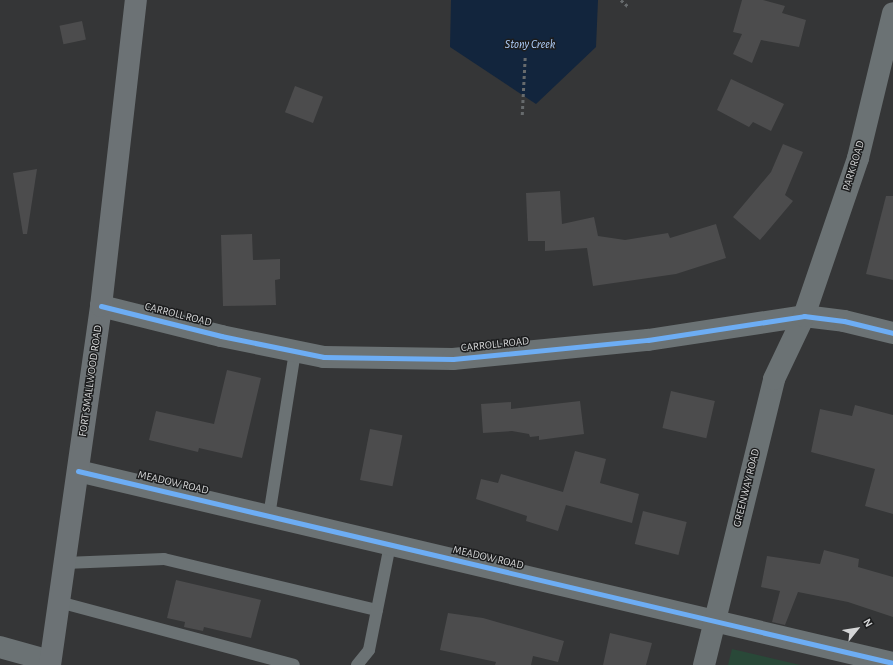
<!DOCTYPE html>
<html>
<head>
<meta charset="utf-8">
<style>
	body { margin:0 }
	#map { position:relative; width:893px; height:665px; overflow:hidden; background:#353637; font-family:"Alegreya Sans",sans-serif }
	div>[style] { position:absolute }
	.green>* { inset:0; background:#294838 }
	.water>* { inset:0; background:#12253d }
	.building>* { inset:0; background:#4c4c4d; transform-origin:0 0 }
	.path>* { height:2.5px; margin-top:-1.25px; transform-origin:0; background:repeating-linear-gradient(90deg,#676b6d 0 3px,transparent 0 6px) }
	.service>* { height:12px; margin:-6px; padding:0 6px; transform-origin:6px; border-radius:6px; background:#6b7274 }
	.minor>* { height:22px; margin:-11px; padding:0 11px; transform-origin:11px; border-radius:11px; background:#6b7274 }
	.primary>* { height:22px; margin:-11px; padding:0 11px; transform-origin:11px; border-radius:11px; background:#6c7275 }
	.cycleway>* { height:5px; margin:-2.5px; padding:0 2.5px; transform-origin:2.5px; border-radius:2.5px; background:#6dadf4 }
	span { translate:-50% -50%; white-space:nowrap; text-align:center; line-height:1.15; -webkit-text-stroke:3px #1c1d1e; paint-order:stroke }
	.street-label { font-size:11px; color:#d5d6d7 }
	.water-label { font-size:12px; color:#afcffb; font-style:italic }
	.north { position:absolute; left:837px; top:609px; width:40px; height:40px; -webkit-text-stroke:3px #1c1d1e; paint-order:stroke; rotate:60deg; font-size:11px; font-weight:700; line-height:16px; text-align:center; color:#d5d6d7 }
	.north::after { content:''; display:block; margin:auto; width:14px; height:18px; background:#d5d6d7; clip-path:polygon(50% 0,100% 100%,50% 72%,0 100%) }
</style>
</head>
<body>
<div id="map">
	<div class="green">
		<div style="clip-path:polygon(732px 649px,800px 665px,728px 665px)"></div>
	</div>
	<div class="water">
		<div style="clip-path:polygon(451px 0,598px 0,596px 47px,536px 104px,450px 47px)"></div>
	</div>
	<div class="building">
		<div style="clip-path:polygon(742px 0,763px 0,785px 6px,782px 13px,806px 20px,799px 47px,761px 40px,752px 63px,733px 54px,742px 34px,733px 32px)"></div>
		<div style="left:82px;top:21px;width:19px;height:23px;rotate:78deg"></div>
		<div style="clip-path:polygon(731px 79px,784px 104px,771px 131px,753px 122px,749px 127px,717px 110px)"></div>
		<div style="left:295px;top:86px;width:30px;height:28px;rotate:21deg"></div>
		<div style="clip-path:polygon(783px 144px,803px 152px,785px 195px,793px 201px,760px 240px,733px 217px,771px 172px)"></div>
		<div style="clip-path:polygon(37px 169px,27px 234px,23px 234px,13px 173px)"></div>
		<div style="clip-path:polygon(560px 191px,562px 224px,594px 217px,598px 236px,625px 240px,668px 233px,670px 238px,716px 224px,726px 258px,676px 274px,593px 286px,587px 248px,545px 251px,545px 241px,528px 241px,526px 193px)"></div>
		<div style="clip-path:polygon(886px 196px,893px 196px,893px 280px,866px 274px)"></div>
		<div style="clip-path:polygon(252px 234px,253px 260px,280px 259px,280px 279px,275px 280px,276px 305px,223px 306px,221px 235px)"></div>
		<div style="clip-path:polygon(227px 370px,261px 378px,242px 458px,199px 448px,198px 452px,149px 440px,156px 411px,214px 424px)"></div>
		<div style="left:671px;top:391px;width:45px;height:38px;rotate:13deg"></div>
		<div style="clip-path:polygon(580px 401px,584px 434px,539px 440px,539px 436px,530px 437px,529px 434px,512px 431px,483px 433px,481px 404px,511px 402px,511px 409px)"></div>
		<div style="clip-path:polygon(855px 405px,893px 415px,893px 514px,865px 506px,875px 469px,811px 452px,820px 409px,852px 416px)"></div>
		<div style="left:370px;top:429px;width:33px;height:52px;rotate:11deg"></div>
		<div style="clip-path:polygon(575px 451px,606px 459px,600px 483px,639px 494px,632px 523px,566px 505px,558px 531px,526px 521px,527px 516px,476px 499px,481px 479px,498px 483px,501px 474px,563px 492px)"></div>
		<div style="left:643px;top:511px;width:45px;height:34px;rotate:14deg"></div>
		<div style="clip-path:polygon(824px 550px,859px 559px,858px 567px,893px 577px,893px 617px,848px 602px,798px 592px,785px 625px,772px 622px,780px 591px,761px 587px,767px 556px,820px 564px)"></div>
		<div style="clip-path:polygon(176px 580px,261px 600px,251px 638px,204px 627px,203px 631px,184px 627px,185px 622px,167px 618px)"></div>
		<div style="clip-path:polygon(448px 613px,483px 618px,564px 641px,558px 662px,533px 656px,531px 665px,495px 665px,496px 662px,440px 650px)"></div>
		<div style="clip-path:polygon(610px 633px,652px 643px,646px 665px,603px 665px)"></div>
	</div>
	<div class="path">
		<div style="left:621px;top:0;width:12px;rotate:42deg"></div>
		<div style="left:522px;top:115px;width:60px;rotate:-87.1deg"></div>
	</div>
	<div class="service">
		<div style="left:269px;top:516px;width:167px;rotate:-81deg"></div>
		<div style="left:65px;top:563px;width:99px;rotate:-2.3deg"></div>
		<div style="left:164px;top:559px;width:219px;rotate:13.5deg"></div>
		<div style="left:59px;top:602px;width:243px;rotate:15deg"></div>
		<div style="left:357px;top:665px;width:19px;rotate:-51deg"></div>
		<div style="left:369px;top:650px;width:107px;rotate:-78.7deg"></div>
	</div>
	<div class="minor">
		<div style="left:101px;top:306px;width:124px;rotate:14deg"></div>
		<div style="left:221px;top:336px;width:105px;rotate:11.5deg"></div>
		<div style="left:324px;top:357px;width:129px;rotate:0.9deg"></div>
		<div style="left:453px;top:359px;width:196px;rotate:-5.6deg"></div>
		<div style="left:648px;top:340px;width:158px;rotate:-8.7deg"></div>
		<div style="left:804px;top:316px;width:40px;rotate:7.1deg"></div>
		<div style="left:844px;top:321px;width:50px;rotate:13.8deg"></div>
		<div style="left:78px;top:471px;width:837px;rotate:13.26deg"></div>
		<div style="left:0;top:647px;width:52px;rotate:15.6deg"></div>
		<div style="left:704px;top:665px;width:294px;rotate:-76.2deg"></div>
		<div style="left:774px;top:379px;width:70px;rotate:-64.5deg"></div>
		<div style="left:804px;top:316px;width:167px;rotate:-71.1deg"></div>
		<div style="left:858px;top:158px;width:149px;rotate:-76.4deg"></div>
	</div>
	<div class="primary">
		<div style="left:50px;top:665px;width:363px;rotate:-81.9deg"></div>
		<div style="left:101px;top:306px;width:308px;rotate:-83.5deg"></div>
	</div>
	<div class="cycleway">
		<div style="left:101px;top:306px;width:124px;rotate:14deg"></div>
		<div style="left:221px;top:336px;width:105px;rotate:11.5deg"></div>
		<div style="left:324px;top:357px;width:129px;rotate:0.9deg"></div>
		<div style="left:453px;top:359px;width:196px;rotate:-5.6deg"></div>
		<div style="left:648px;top:340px;width:158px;rotate:-8.7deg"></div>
		<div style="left:804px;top:316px;width:40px;rotate:7.1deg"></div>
		<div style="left:844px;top:321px;width:50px;rotate:13.8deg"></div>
		<div style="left:78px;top:471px;width:837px;rotate:13.26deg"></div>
	</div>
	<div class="street-label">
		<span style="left:854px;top:166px;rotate:-73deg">PARK ROAD</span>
		<span style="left:178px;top:315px;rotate:14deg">CARROLL ROAD</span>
		<span style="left:495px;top:345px;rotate:-6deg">CARROLL ROAD</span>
		<span style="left:91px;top:381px;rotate:-82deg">FORT SMALLWOOD ROAD</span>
		<span style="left:173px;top:483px;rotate:13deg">MEADOW ROAD</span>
		<span style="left:747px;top:488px;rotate:-76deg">GREENWAY ROAD</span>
		<span style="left:488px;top:558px;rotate:13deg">MEADOW ROAD</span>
	</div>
	<div class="water-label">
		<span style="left:530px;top:45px">Stony Creek</span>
	</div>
	<div class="north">N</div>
</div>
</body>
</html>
